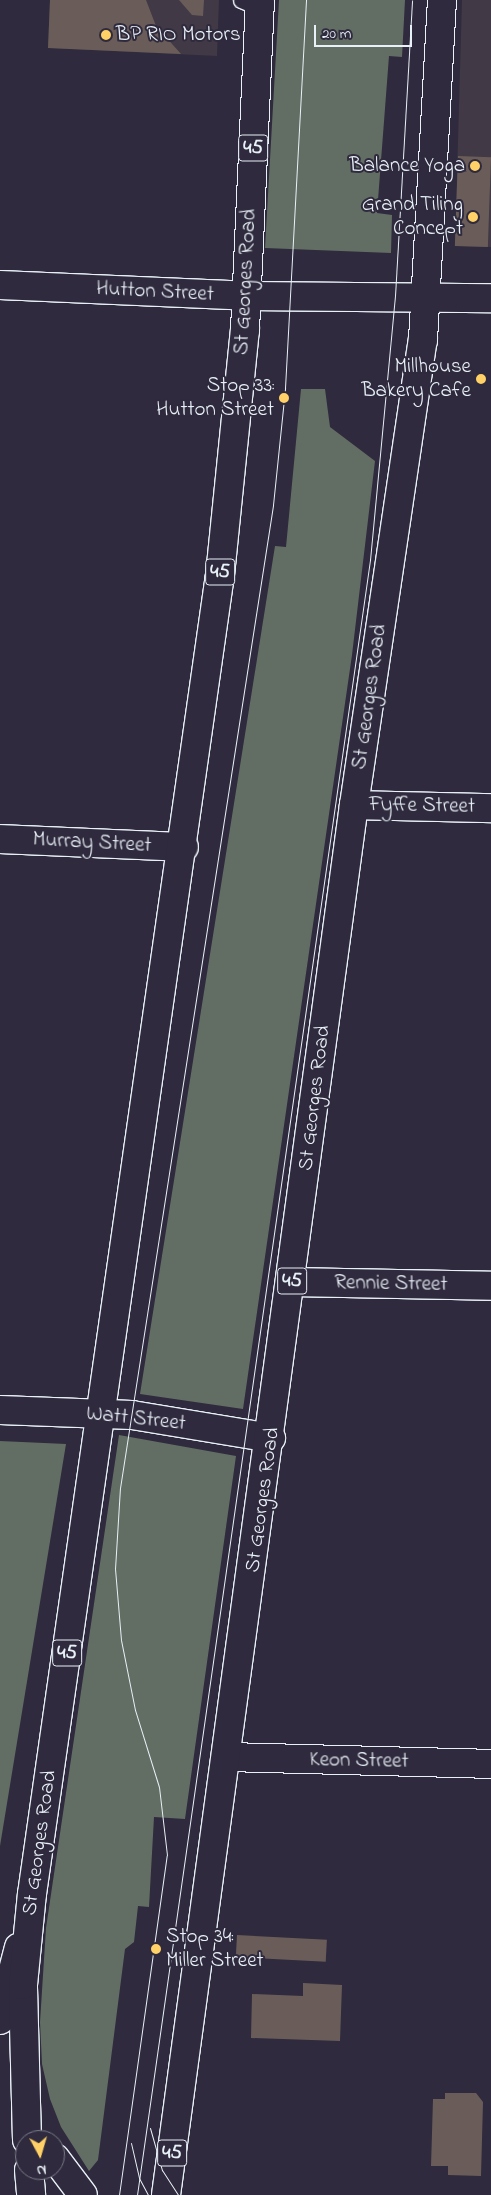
<!DOCTYPE html>
<html>
<head>
<meta charset="utf-8">
<style>
	body { margin:0 }
	#map { position:relative; width:491px; height:2195px; overflow:hidden; background:#2f2a3d; font-family:"Indie Flower",sans-serif }
	div>[style] { position:absolute }
	.built>* { inset:0; background:#413945 }
	.green>* { inset:0; background:#626e63 }
	.building>* { inset:0; background:#6a5d59; transform-origin:0 0 }
	.roads { filter:drop-shadow(1px 0 #e8f1f8) drop-shadow(-1px 0 #e8f1f8) drop-shadow(0 1px #e8f1f8) drop-shadow(0 -1px #e8f1f8) }
	.lane>* { height:15px; margin:-7.5px; padding:0 7.5px; transform-origin:7.5px; border-radius:7.5px; background:#2f2a3d }
	.street>* { height:28px; margin:-14px; padding:0 14px; transform-origin:14px; border-radius:14px; background:#2f2a3d }
	.highway>* { height:28px; margin:-14px; padding:0 14px; transform-origin:14px; border-radius:14px; background:#2f2a3d }
	.tram>* { height:1px; margin:-0.5px; padding:0 0.5px; transform-origin:0.5px; border-radius:0.5px; background:#e8f1f8 }
	.dots>* { width:14px; height:14px; translate:-50% -50%; box-sizing:border-box; border:2px solid #2f2a3d; border-radius:50% }
	span { translate:-50% -50%; white-space:nowrap; text-align:center; line-height:1.15; -webkit-text-stroke:4px #2f2a3d; paint-order:stroke }
	.shield-label span { padding:1px 4px; background:#2f2a3d; border:1px solid; border-radius:4px; -webkit-text-stroke-width:0 }
	.shield-label { font-size:20px; color:#e8f1f8; font-weight:700 }
	.poi-label { font-size:21px; color:#e8f1f8 }
	.left { translate:0 -50%; text-align:left }
	.right { translate:-100% -50%; text-align:right }
	.street-label { font-size:21px; color:#e8f1f8 }
	.north { position:absolute; left:15px; top:2130px; width:50px; height:50px; box-sizing:border-box; background:#2f2a3d; border:1px solid #797a88; border-radius:50%; rotate:174deg; font-size:14px; font-weight:700; line-height:20px; text-align:center; color:#e8f1f8 }
	.north::after { content:''; display:block; margin:auto; width:18px; height:22px; background:#ffd166; clip-path:polygon(50% 0,100% 100%,50% 72%,0 100%) }
	.scale { position:absolute; left:314px; top:25px; width:98px; height:22px; box-sizing:border-box; border:2px solid #e8f1f8; border-top:0; padding-left:6px; font-size:15px; line-height:18px; white-space:nowrap; color:#e8f1f8; -webkit-text-stroke:4px #2f2a3d; paint-order:stroke }
</style>
</head>
<body>
<div id="map">
	<div class="built">
		<div style="clip-path:polygon(50px 0,219px 0,217px 56px,48px 48px)"></div>
		<div style="clip-path:polygon(462px 0,491px 0,491px 247px,455px 246px)"></div>
	</div>
	<div class="green">
		<div style="clip-path:polygon(279px 0,405px 0,402px 57px,389px 56px,377px 213px,392px 215px,391px 253px,265px 248px)"></div>
		<div style="clip-path:polygon(301px 389px,325px 389px,330px 427px,375px 461px,352px 655px,243px 1409px,140px 1394px,275px 546px,286px 547px)"></div>
		<div style="clip-path:polygon(119px 1435px,236px 1456px,185px 1819px,154px 1817px,149px 1907px,138px 1906px,134px 1942px,125px 1949px,98px 2160px,89px 2171px,61px 2127px,50px 2099px,42px 2064px,40px 2022px,46px 1928px)"></div>
		<div style="clip-path:polygon(0 1441px,66px 1444px,0 1846px)"></div>
	</div>
	<div class="building">
		<div style="clip-path:polygon(50px 0,146px 0,156px 26px,181px 54px,48px 48px)"></div>
		<div style="clip-path:polygon(179px 0,204px 0,203px 16px,192px 15px)"></div>
		<div style="left:458px;top:156px;width:33px;height:90px;rotate:2deg"></div>
		<div style="left:237px;top:1935px;width:90px;height:22px;rotate:3deg"></div>
		<div style="clip-path:polygon(303px 1983px,342px 1985px,340px 2041px,251px 2038px,252px 1994px,303px 1996px)"></div>
		<div style="clip-path:polygon(445px 2093px,476px 2093px,483px 2102px,481px 2176px,448px 2175px,448px 2166px,431px 2166px,433px 2099px,445px 2099px)"></div>
	</div>
	<div class="roads">
		<div class="lane">
			<div style="left:241px;top:0;width:21px;rotate:23deg"></div>
		</div>
		<div class="street">
			<div style="left:0;top:285px;width:247px;rotate:2.5deg"></div>
			<div style="left:247px;top:296px;width:244px;rotate:0.5deg"></div>
			<div style="left:354px;top:805px;width:137px;rotate:1.3deg"></div>
			<div style="left:0;top:839px;width:184px;rotate:2.5deg"></div>
			<div style="left:291px;top:1282px;width:200px;rotate:1.1deg"></div>
			<div style="left:0;top:1410px;width:132px;rotate:2.2deg"></div>
			<div style="left:132px;top:1415px;width:141px;rotate:9.4deg"></div>
			<div style="left:227px;top:1757px;width:264px;rotate:1.5deg"></div>
			<div style="left:0;top:2020px;width:75px;rotate:-75.4deg"></div>
		</div>
		<div class="highway">
			<div style="left:27px;top:2140px;width:155px;rotate:-91.5deg"></div>
			<div style="left:23px;top:1985px;width:91px;rotate:-84.4deg"></div>
			<div style="left:32px;top:1894px;width:1332px;rotate:-81.89deg"></div>
			<div style="left:220px;top:575px;width:246px;rotate:-84.2deg"></div>
			<div style="left:245px;top:330px;width:330px;rotate:-87.4deg"></div>
			<div style="left:55px;top:2158px;width:46px;rotate:52.9deg"></div>
			<div style="left:29px;top:2170px;width:25px;rotate:85deg"></div>
			<div style="left:166px;top:2195px;width:1403px;rotate:-82.3deg"></div>
			<div style="left:354px;top:805px;width:470px;rotate:-81.6deg"></div>
			<div style="left:423px;top:340px;width:341px;rotate:-86.8deg"></div>
		</div>
	</div>
	<div class="tram">
		<div style="left:150px;top:2128px;width:44px;rotate:74.1deg"></div>
		<div style="left:162px;top:2170px;width:30px;rotate:57deg"></div>
		<div style="left:131px;top:2143px;width:36px;rotate:77deg"></div>
		<div style="left:139px;top:2178px;width:19px;rotate:62deg"></div>
		<div style="left:119px;top:2195px;width:343px;rotate:-82deg"></div>
		<div style="left:167px;top:1855px;width:68px;rotate:-96.7deg"></div>
		<div style="left:159px;top:1787px;width:81px;rotate:-107.3deg"></div>
		<div style="left:135px;top:1710px;width:71px;rotate:-101.3deg"></div>
		<div style="left:121px;top:1640px;width:71px;rotate:-94.8deg"></div>
		<div style="left:115px;top:1569px;width:81px;rotate:-86.5deg"></div>
		<div style="left:120px;top:1488px;width:995px;rotate:-81.15deg"></div>
		<div style="left:273px;top:505px;width:118px;rotate:-84.1deg"></div>
		<div style="left:285px;top:388px;width:389px;rotate:-86.9deg"></div>
		<div style="left:137px;top:2195px;width:1652px;rotate:-81.89deg"></div>
		<div style="left:370px;top:560px;width:265px;rotate:-84.6deg"></div>
		<div style="left:395px;top:296px;width:296px;rotate:-86.7deg"></div>
	</div>
	<div class="dots">
		<div style="left:106px;top:35px;background:#ffd166"></div>
		<div style="left:475px;top:166px;background:#ffd166"></div>
		<div style="left:473px;top:217px;background:#ffd166"></div>
		<div style="left:481px;top:379px;background:#ffd166"></div>
		<div style="left:284px;top:398px;background:#ffd166"></div>
		<div style="left:156px;top:1949px;background:#ffd166"></div>
	</div>
	<div class="shield-label">
		<span style="left:253px;top:148px">45</span>
		<span style="left:220px;top:572px">45</span>
		<span style="left:292px;top:1281px">45</span>
		<span style="left:67px;top:1653px">45</span>
		<span style="left:172px;top:2153px">45</span>
	</div>
	<div class="poi-label">
		<span class="left" style="left:116px;top:35px">BP RIO Motors</span>
		<span class="right" style="left:465px;top:166px">Balance Yoga</span>
		<span class="right" style="left:463px;top:217px">Grand Tiling<br>Concept</span>
		<span class="right" style="left:471px;top:379px">Millhouse<br>Bakery Cafe</span>
		<span class="right" style="left:274px;top:398px">Stop 33:<br>Hutton Street</span>
		<span class="left" style="left:166px;top:1949px">Stop 34:<br>Miller Street</span>
	</div>
	<div class="street-label">
		<span style="left:246px;top:282px;rotate:-87deg">St Georges Road</span>
		<span style="left:155px;top:292px;rotate:3deg">Hutton Street</span>
		<span style="left:370px;top:697px;rotate:-82deg">St Georges Road</span>
		<span style="left:422px;top:806px;rotate:1deg">Fyffe Street</span>
		<span style="left:92px;top:843px;rotate:3deg">Murray Street</span>
		<span style="left:315px;top:1098px;rotate:-83deg">St Georges Road</span>
		<span style="left:391px;top:1284px;rotate:1deg">Rennie Street</span>
		<span style="left:136px;top:1419px;rotate:6deg">Watt Street</span>
		<span style="left:263px;top:1500px;rotate:-82deg">St Georges Road</span>
		<span style="left:359px;top:1761px;rotate:1deg">Keon Street</span>
		<span style="left:40px;top:1843px;rotate:-82deg">St Georges Road</span>
	</div>
	<div class="north">N</div>
	<div class="scale">20 m</div>
</div>
</body>
</html>
